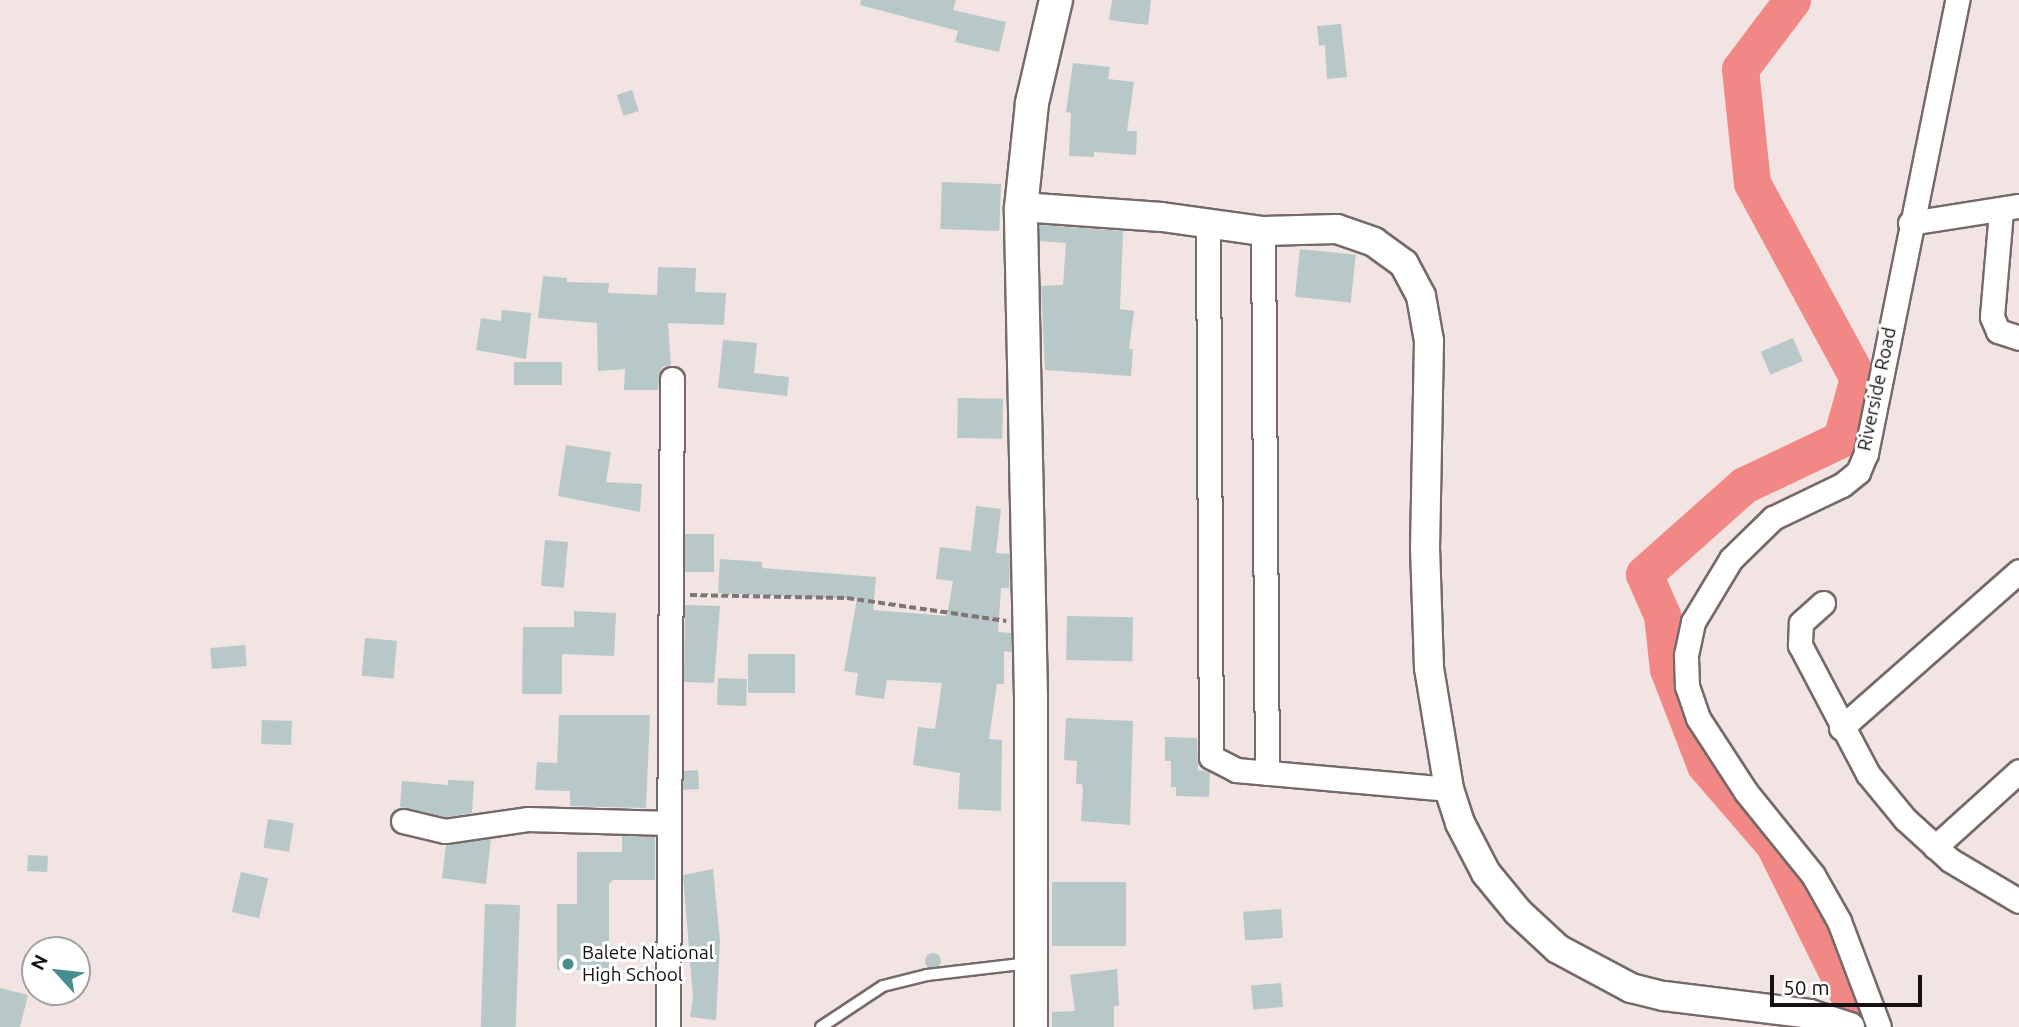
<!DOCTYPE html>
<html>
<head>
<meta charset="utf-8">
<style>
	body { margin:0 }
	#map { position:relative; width:2019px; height:1027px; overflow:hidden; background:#f2e4e2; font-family:Ubuntu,sans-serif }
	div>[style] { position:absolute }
	.river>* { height:37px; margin:-18.5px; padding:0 18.5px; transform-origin:18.5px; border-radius:18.5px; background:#f28885 }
	.building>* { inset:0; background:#b8c7c7; transform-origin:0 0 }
	.round { border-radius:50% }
	.path>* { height:3.5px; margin-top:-1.75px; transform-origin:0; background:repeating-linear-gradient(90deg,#7f7574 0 7px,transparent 0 10.5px) }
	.roads { filter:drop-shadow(2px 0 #766a69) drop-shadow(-2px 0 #766a69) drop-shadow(0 2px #766a69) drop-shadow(0 -2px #766a69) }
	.service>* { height:10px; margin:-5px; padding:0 5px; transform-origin:5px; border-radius:5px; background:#fff }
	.minor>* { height:23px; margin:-11.5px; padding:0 11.5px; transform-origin:11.5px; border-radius:11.5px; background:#fff }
	.tertiary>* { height:28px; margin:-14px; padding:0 14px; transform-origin:14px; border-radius:14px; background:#fff }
	.secondary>* { height:32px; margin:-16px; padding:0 16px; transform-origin:16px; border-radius:16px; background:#fff }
	.dots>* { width:19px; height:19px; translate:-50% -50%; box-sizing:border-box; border:4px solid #fff; border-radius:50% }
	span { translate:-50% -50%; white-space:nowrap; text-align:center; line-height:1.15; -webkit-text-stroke:6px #fff; paint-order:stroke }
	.street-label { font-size:19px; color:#161111 }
	.poi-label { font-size:19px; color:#161111 }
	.left { translate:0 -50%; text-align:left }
	.north { position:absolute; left:21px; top:936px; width:70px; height:70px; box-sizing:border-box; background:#fff; border:2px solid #a2a0a0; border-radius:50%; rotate:297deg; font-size:19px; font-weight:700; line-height:28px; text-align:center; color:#161111 }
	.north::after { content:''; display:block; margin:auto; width:24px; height:32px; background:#458d8f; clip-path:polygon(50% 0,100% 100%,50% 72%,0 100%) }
	.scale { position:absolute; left:1770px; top:975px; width:152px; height:32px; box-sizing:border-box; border:4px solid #161111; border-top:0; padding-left:9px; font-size:21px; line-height:24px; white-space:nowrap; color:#161111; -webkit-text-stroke:5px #fff; paint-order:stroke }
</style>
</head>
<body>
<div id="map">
	<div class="river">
		<div style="left:1792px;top:0;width:86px;rotate:127deg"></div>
		<div style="left:1740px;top:69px;width:115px;rotate:84deg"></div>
		<div style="left:1752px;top:183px;width:222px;rotate:61.5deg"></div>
		<div style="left:1858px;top:378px;width:63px;rotate:105.6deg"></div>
		<div style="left:1841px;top:439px;width:107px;rotate:154.6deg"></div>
		<div style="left:1744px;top:485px;width:134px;rotate:138.3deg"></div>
		<div style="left:1644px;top:574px;width:45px;rotate:66.3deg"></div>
		<div style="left:1662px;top:615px;width:54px;rotate:83.7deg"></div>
		<div style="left:1668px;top:669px;width:103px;rotate:68.9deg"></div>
		<div style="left:1705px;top:765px;width:106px;rotate:49.2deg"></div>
		<div style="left:1774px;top:845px;width:178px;rotate:63.7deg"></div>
	</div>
	<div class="building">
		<div style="clip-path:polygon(861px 0,956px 0,953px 10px,1006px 22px,999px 52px,955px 42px,958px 31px,860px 5px)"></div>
		<div style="clip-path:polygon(1112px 0,1151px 0,1148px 25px,1109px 20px)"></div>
		<div style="clip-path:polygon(1341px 24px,1347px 77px,1327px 79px,1325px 45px,1319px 46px,1317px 26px)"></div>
		<div style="clip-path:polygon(1073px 63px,1110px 67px,1108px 79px,1134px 82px,1127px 131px,1137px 131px,1136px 155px,1094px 152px,1094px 157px,1069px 156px,1071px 113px,1066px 112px)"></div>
		<div style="left:632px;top:90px;width:22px;height:16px;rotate:72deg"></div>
		<div style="left:942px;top:182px;width:59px;height:47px;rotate:2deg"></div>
		<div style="clip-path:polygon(1040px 225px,1123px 231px,1120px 309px,1134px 311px,1129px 349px,1133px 349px,1131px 376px,1045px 370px,1041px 286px,1063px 285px,1066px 243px,1040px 241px)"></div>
		<div style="left:1300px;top:249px;width:56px;height:48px;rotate:6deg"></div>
		<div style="clip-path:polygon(658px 267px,696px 268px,695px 292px,726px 293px,724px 325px,668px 323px,671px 365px,662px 367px,658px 390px,624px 390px,625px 369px,598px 371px,597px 323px,538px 318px,543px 276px,567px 278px,567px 282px,609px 283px,608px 293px,657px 295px)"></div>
		<div style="clip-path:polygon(502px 310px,531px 313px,526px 359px,476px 350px,481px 318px,501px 321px)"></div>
		<div style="left:1793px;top:338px;width:25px;height:35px;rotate:67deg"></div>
		<div style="clip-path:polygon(723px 340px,757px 343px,754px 373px,789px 377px,787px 396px,718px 388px)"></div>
		<div style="left:514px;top:362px;width:48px;height:23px"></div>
		<div style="left:958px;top:398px;width:45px;height:40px;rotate:1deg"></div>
		<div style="clip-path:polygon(566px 445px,611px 452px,606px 482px,642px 484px,640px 512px,558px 496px)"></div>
		<div style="clip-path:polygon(976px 506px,1001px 509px,996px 553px,1010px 554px,1009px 588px,1001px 588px,998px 632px,1011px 633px,1012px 652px,1004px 651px,1004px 684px,997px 684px,989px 739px,1002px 740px,1001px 811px,958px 809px,960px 773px,913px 765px,918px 727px,935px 729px,942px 683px,887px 680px,884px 699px,855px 695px,858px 673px,844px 671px,857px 599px,718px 593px,720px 559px,762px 562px,762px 568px,876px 577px,873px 610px,947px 616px,953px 581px,936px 579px,940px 547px,971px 551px)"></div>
		<div style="left:685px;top:534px;width:29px;height:38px"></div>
		<div style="left:545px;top:540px;width:23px;height:46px;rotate:5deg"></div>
		<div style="clip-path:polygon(685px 605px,720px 606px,714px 683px,684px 682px)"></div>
		<div style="clip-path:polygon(574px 611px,616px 613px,614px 656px,562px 654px,562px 694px,522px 694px,523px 627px,574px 627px)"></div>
		<div style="left:1067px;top:616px;width:66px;height:44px;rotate:1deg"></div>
		<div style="left:365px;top:638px;width:32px;height:38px;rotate:5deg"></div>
		<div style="left:245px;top:645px;width:21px;height:35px;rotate:85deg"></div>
		<div style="left:748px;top:654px;width:47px;height:39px"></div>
		<div style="left:718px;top:678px;width:29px;height:27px;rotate:2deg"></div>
		<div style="clip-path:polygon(559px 715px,650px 715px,646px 808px,570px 806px,570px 791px,535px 790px,537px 762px,557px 763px)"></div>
		<div style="clip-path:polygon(1066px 718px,1133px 721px,1130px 825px,1081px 821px,1083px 790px,1082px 784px,1076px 784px,1077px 761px,1064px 760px)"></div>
		<div style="left:262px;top:720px;width:30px;height:24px;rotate:2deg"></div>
		<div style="clip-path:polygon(1165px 737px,1197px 738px,1198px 770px,1210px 772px,1209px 797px,1176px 796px,1176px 787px,1171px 787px,1171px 761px,1165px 761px)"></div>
		<div style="clip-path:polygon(698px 770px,699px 789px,683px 790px,684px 771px)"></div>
		<div style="clip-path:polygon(448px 780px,474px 781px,472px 813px,446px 817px,400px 807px,402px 781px,448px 785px)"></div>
		<div style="left:268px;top:819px;width:26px;height:29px;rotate:9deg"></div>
		<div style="clip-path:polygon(622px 836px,655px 837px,655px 880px,613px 880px,609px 884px,609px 970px,557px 970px,557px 904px,577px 904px,577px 852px,622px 852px)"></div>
		<div style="clip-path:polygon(491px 838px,486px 884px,442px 878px,446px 845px)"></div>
		<div style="left:28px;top:855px;width:20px;height:16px;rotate:3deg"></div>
		<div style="clip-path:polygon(713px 869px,720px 941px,716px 1020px,690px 1017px,693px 997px,683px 875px)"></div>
		<div style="left:241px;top:872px;width:28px;height:41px;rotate:13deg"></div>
		<div style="left:1052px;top:882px;width:74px;height:64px"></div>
		<div style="left:485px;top:904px;width:35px;height:123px;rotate:2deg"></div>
		<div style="left:1281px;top:909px;width:29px;height:38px;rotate:86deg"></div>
		<div class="round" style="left:925px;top:953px;width:16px;height:16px"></div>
		<div style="clip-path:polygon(1117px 969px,1119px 1006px,1114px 1006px,1114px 1027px,1052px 1027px,1052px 1012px,1075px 1011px,1070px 975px)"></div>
		<div style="left:1281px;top:983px;width:24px;height:30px;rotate:85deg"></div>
		<div style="clip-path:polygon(0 988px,28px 995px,20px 1027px,0 1027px)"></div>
	</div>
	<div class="path">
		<div style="left:690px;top:595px;width:157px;rotate:1.1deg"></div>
		<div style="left:847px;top:598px;width:161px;rotate:8.2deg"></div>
	</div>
	<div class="roads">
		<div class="service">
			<div style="left:821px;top:1027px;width:74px;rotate:-33.5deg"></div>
			<div style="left:883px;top:986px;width:45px;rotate:-14deg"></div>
			<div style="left:927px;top:975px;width:103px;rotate:-6.7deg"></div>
		</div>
		<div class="minor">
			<div style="left:2001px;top:211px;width:106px;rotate:94.9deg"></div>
			<div style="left:1992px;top:317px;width:15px;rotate:67deg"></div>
			<div style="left:1998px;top:331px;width:22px;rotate:18deg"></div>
			<div style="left:1910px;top:223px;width:110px;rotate:-8.9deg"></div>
			<div style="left:1208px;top:226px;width:531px;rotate:89.68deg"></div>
			<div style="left:1211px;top:757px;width:28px;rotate:27deg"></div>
			<div style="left:1236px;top:770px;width:214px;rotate:5.1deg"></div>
			<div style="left:1263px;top:231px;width:542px;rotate:89.58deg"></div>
			<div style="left:1823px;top:603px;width:30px;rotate:138deg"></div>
			<div style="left:1801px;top:623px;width:22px;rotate:93deg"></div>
			<div style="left:1800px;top:645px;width:146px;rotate:62.2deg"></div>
			<div style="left:1868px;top:774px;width:58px;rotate:50.6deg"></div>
			<div style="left:1905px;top:819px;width:61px;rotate:42.3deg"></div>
			<div style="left:1950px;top:860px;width:80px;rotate:30.7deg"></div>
			<div style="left:1841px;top:728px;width:237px;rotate:-41.4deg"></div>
			<div style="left:403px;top:821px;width:43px;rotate:13.4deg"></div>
			<div style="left:445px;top:831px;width:83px;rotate:-8.3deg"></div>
			<div style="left:527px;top:819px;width:142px;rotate:1.6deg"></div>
			<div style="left:1935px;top:847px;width:113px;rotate:-42.1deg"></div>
			<div style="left:668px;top:1027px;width:648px;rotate:-89.65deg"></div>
			<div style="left:1879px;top:1027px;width:113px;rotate:-110.7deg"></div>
			<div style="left:1839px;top:921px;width:53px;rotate:-119.5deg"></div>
			<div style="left:1813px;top:875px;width:107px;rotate:-128.9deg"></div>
			<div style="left:1746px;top:792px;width:88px;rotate:-123deg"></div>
			<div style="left:1698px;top:718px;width:34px;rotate:-109deg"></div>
			<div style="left:1687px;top:686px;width:31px;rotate:-92deg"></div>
			<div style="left:1686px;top:655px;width:34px;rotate:-78deg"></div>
			<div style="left:1693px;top:622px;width:74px;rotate:-58.9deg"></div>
			<div style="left:1731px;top:559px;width:59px;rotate:-44.3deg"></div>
			<div style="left:1773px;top:518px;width:76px;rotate:-25.6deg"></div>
			<div style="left:1842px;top:485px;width:21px;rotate:-39deg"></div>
			<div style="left:1858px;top:472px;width:21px;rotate:-67deg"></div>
			<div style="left:1866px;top:453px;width:462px;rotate:-78.6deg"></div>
		</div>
		<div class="tertiary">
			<div style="left:1021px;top:207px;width:141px;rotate:4.1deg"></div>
			<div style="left:1162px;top:217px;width:102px;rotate:7.9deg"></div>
			<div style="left:1263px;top:231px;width:74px;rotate:-1.5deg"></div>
			<div style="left:1337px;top:229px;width:39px;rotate:19deg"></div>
			<div style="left:1374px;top:242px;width:37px;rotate:36deg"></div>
			<div style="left:1404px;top:264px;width:36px;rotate:62deg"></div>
			<div style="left:1421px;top:296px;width:46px;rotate:79.9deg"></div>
			<div style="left:1429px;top:341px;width:206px;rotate:91.1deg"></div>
			<div style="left:1425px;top:547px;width:121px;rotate:88.1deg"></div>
			<div style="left:1429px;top:668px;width:123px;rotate:80.6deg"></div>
			<div style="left:1449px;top:789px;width:36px;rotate:72deg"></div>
			<div style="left:1460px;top:823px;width:56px;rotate:62.5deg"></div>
			<div style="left:1486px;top:873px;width:50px;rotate:50.6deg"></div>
			<div style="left:1518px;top:912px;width:54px;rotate:42.8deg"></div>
			<div style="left:1558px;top:949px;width:83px;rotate:28.1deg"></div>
			<div style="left:1631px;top:988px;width:34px;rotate:14deg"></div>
			<div style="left:1664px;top:996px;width:147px;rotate:7deg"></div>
			<div style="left:1810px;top:1014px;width:42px;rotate:18deg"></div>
		</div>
		<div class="secondary">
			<div style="left:1031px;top:1027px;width:330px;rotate:-90deg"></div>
			<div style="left:1031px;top:697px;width:489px;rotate:-91.2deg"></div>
			<div style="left:1021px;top:208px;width:106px;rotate:-84deg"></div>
			<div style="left:1032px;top:103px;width:106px;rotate:-76.9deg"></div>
		</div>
	</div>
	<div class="dots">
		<div style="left:568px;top:964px;background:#458d8f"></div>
	</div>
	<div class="street-label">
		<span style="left:1877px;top:389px;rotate:-78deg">Riverside Road</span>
	</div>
	<div class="poi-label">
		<span class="left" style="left:582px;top:964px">Balete National<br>High School</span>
	</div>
	<div class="north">N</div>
	<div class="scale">50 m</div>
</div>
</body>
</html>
